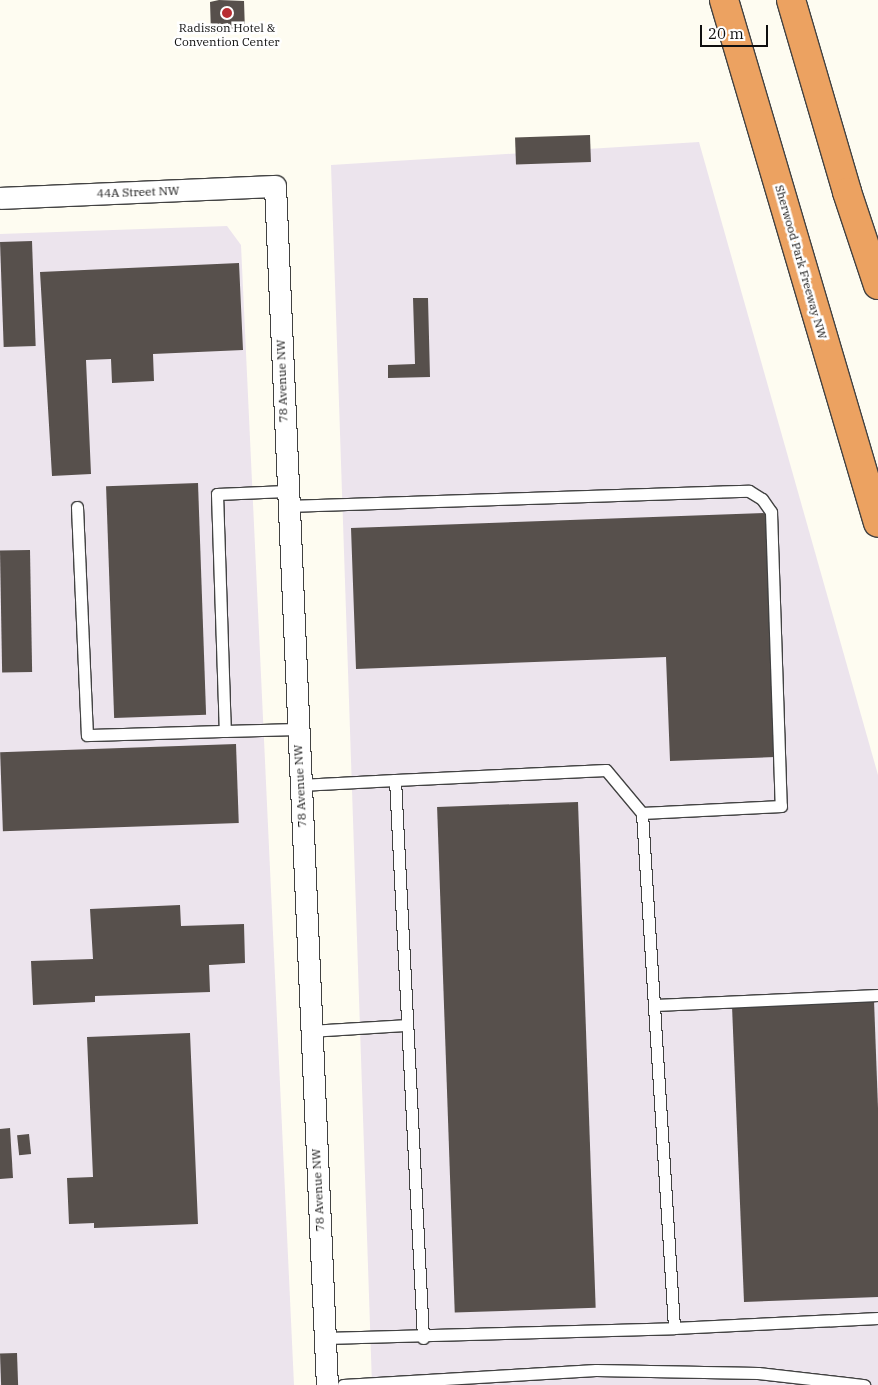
<!DOCTYPE html>
<html>
<head>
<meta charset="utf-8">
<style>
	body { margin:0 }
	#map { position:relative; width:878px; height:1385px; overflow:hidden; background:#fefcf1; font-family:"IBM Plex Serif",serif }
	div>[style] { position:absolute }
	.industrial>* { inset:0; background:#ece4ed }
	.building>* { inset:0; background:#57504c; transform-origin:0 0 }
	.roads { filter:drop-shadow(1px 0 #424242) drop-shadow(-1px 0 #424242) drop-shadow(0 1px #424242) drop-shadow(0 -1px #424242) }
	.lane>* { height:11px; margin:-5.5px; padding:0 5.5px; transform-origin:5.5px; border-radius:5.5px; background:#fff }
	.street>* { height:21px; margin:-10.5px; padding:0 10.5px; transform-origin:10.5px; border-radius:10.5px; background:#fff }
	.highway>* { height:28px; margin:-14px; padding:0 14px; transform-origin:14px; border-radius:14px; background:#eca261 }
	.dots>* { width:14px; height:14px; translate:-50% -50%; box-sizing:border-box; border:2px solid #fff; border-radius:50% }
	span { translate:-50% -50%; white-space:nowrap; text-align:center; line-height:1.15; -webkit-text-stroke:5px #fff; paint-order:stroke }
	.poi-label { font-size:12px; color:#0f0f0f }
	.street-label { font-size:12px; color:#0f0f0f }
	.scale { position:absolute; left:700px; top:25px; width:68px; height:22px; box-sizing:border-box; border:2px solid #0f0f0f; border-top:0; padding-left:6px; font-size:15px; line-height:18px; white-space:nowrap; color:#0f0f0f; -webkit-text-stroke:4px #fff; paint-order:stroke }
</style>
</head>
<body>
<div id="map">
	<div class="industrial">
		<div style="clip-path:polygon(699px 142px,878px 775px,878px 1385px,372px 1385px,331px 165px)"></div>
		<div style="clip-path:polygon(227px 226px,241px 245px,294px 1385px,0 1385px,0 234px)"></div>
	</div>
	<div class="building">
		<div style="clip-path:polygon(219px 0,244px 1px,245px 33px,211px 34px,210px 2px)"></div>
		<div style="left:590px;top:135px;width:27px;height:75px;rotate:88deg"></div>
		<div style="left:32px;top:241px;width:105px;height:32px;rotate:88deg"></div>
		<div style="clip-path:polygon(239px 263px,243px 350px,153px 354px,154px 381px,112px 383px,111px 359px,86px 360px,91px 474px,52px 476px,40px 272px)"></div>
		<div style="clip-path:polygon(413px 298px,428px 298px,430px 377px,388px 378px,388px 365px,415px 364px)"></div>
		<div style="left:198px;top:483px;width:232px;height:92px;rotate:88deg"></div>
		<div style="clip-path:polygon(766px 513px,775px 757px,670px 761px,666px 657px,356px 669px,351px 528px)"></div>
		<div style="left:30px;top:550px;width:122px;height:30px;rotate:89deg"></div>
		<div style="left:236px;top:744px;width:79px;height:236px;rotate:88deg"></div>
		<div style="left:578px;top:802px;width:506px;height:141px;rotate:88deg"></div>
		<div style="clip-path:polygon(180px 905px,181px 926px,244px 924px,245px 963px,209px 965px,210px 992px,95px 996px,95px 1002px,33px 1005px,31px 961px,93px 959px,90px 909px)"></div>
		<div style="clip-path:polygon(874px 1000px,878px 1108px,878px 1297px,744px 1302px,732px 1006px)"></div>
		<div style="clip-path:polygon(190px 1033px,198px 1224px,94px 1228px,94px 1223px,69px 1224px,67px 1178px,93px 1177px,87px 1037px)"></div>
		<div style="clip-path:polygon(10px 1128px,13px 1178px,0 1179px,0 1129px)"></div>
		<div style="left:29px;top:1134px;width:20px;height:12px;rotate:84deg"></div>
		<div style="left:17px;top:1353px;width:32px;height:17px;rotate:88deg"></div>
	</div>
	<div class="roads">
		<div class="lane">
			<div style="left:286px;top:491px;width:69px;rotate:177.5deg"></div>
			<div style="left:217px;top:494px;width:237px;rotate:88.1deg"></div>
			<div style="left:225px;top:731px;width:72px;rotate:-1.6deg"></div>
			<div style="left:287px;top:506px;width:462px;rotate:-1.9deg"></div>
			<div style="left:749px;top:491px;width:15px;rotate:32deg"></div>
			<div style="left:762px;top:499px;width:16px;rotate:55deg"></div>
			<div style="left:771px;top:512px;width:294px;rotate:88.1deg"></div>
			<div style="left:781px;top:806px;width:139px;rotate:177.1deg"></div>
			<div style="left:642px;top:813px;width:516px;rotate:86.44deg"></div>
			<div style="left:674px;top:1328px;width:204px;rotate:-2.8deg"></div>
			<div style="left:77px;top:507px;width:228px;rotate:87.5deg"></div>
			<div style="left:87px;top:735px;width:138px;rotate:-1.7deg"></div>
			<div style="left:300px;top:785px;width:95px;rotate:-3deg"></div>
			<div style="left:655px;top:1005px;width:223px;rotate:-2.6deg"></div>
			<div style="left:311px;top:1031px;width:96px;rotate:-3.6deg"></div>
			<div style="left:325px;top:1338px;width:349px;rotate:-1.6deg"></div>
			<div style="left:423px;top:1338px;width:559px;rotate:-92.87deg"></div>
			<div style="left:395px;top:780px;width:211px;rotate:-2.7deg"></div>
			<div style="left:606px;top:770px;width:56px;rotate:50.1deg"></div>
			<div style="left:343px;top:1385px;width:253px;rotate:-3.4deg"></div>
			<div style="left:596px;top:1370px;width:162px;rotate:1.1deg"></div>
			<div style="left:758px;top:1373px;width:107px;rotate:6.5deg"></div>
		</div>
		<div class="street">
			<div style="left:0;top:198px;width:275px;rotate:-2.5deg"></div>
			<div style="left:275px;top:186px;width:1200px;rotate:87.52deg"></div>
		</div>
		<div class="highway">
			<div style="left:724px;top:0;width:545px;rotate:73.59deg"></div>
			<div style="left:791px;top:0;width:200px;rotate:73.7deg"></div>
			<div style="left:847px;top:192px;width:98px;rotate:71.6deg"></div>
		</div>
	</div>
	<div class="dots">
		<div style="left:227px;top:13px;background:#b82e33"></div>
	</div>
	<div class="poi-label">
		<span style="left:227px;top:35px">Radisson Hotel &amp;<br>Convention Center</span>
	</div>
	<div class="street-label">
		<span style="left:138px;top:192px;rotate:-2deg">44A Street NW</span>
		<span style="left:801px;top:262px;rotate:74deg">Sherwood Park Freeway NW</span>
		<span style="left:282px;top:381px;rotate:-92deg">78 Avenue NW</span>
		<span style="left:300px;top:786px;rotate:-93deg">78 Avenue NW</span>
		<span style="left:318px;top:1190px;rotate:-93deg">78 Avenue NW</span>
	</div>
	<div class="scale">20 m</div>
</div>
</body>
</html>
